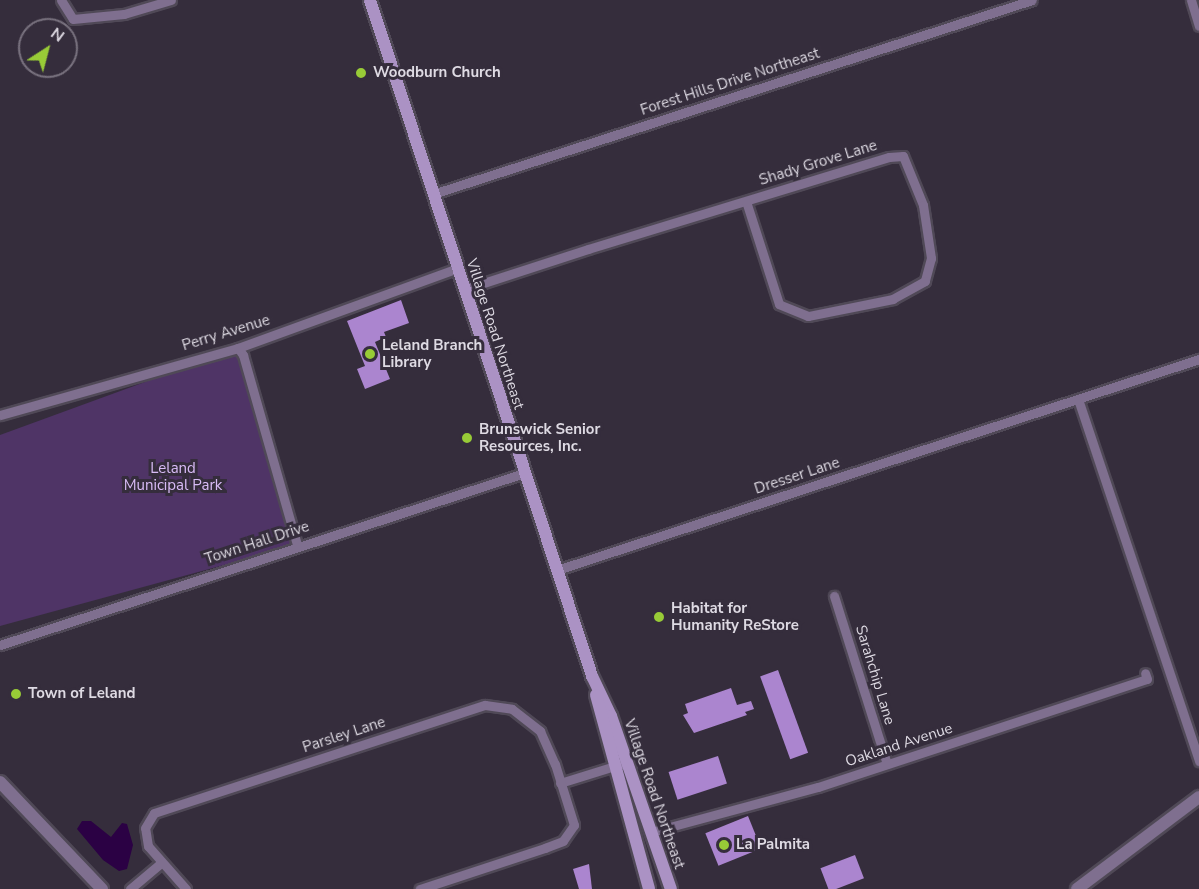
<!DOCTYPE html>
<html>
<head>
<meta charset="utf-8">
<style>
	body { margin:0 }
	#map { position:relative; width:1199px; height:889px; overflow:hidden; background:#352d3c; font-family:"Nunito Sans",sans-serif }
	div>[style] { position:absolute }
	.green>* { inset:0; background:#4f3466 }
	.water>* { inset:0; background:#2b0144 }
	.building>* { inset:0; background:#ab85cf; transform-origin:0 0 }
	.roads { filter:drop-shadow(2px 0 #504957) drop-shadow(-2px 0 #504957) drop-shadow(0 2px #504957) drop-shadow(0 -2px #504957) }
	.minor>* { height:9px; margin:-4.5px; padding:0 4.5px; transform-origin:4.5px; border-radius:4.5px; background:#7f6f8f }
	.tertiary>* { height:12px; margin:-6px; padding:0 6px; transform-origin:6px; border-radius:6px; background:#7f6f8f }
	.secondary>* { height:12px; margin:-6px; padding:0 6px; transform-origin:6px; border-radius:6px; background:#ab92c4 }
	.dots>* { width:16px; height:16px; translate:-50% -50%; box-sizing:border-box; border:3px solid #352d3c; border-radius:50% }
	span { translate:-50% -50%; white-space:nowrap; text-align:center; line-height:1.15; -webkit-text-stroke:6px #352d3c; paint-order:stroke }
	.poi-label { font-size:15px; color:#dedae3; font-weight:700 }
	.left { translate:0 -50%; text-align:left }
	.street-label { font-size:15px; color:#dedae3 }
	.park-label { font-size:15px; color:#d8bbf6 }
	.north { position:absolute; left:18px; top:18px; width:60px; height:60px; box-sizing:border-box; background:#352d3c; border:2px solid #79727f; border-radius:50%; rotate:36deg; font-size:16px; font-weight:700; line-height:24px; text-align:center; color:#dedae3 }
	.north::after { content:''; display:block; margin:auto; width:21px; height:27px; background:#98cb37; clip-path:polygon(50% 0,100% 100%,50% 72%,0 100%) }
</style>
</head>
<body>
<div id="map">
	<div class="green">
		<div style="clip-path:polygon(238px 348px,297px 545px,0 626px,0 435px)"></div>
	</div>
	<div class="water">
		<div style="clip-path:polygon(82px 821px,91px 821px,111px 837px,122px 823px,127px 824px,133px 845px,127px 869px,119px 871px,103px 860px,77px 829px)"></div>
	</div>
	<div class="building">
		<div style="clip-path:polygon(401px 300px,409px 323px,384px 332px,386px 337px,375px 342px,390px 379px,365px 389px,357px 369px,365px 366px,347px 321px)"></div>
		<div style="left:778px;top:670px;width:88px;height:19px;rotate:70deg"></div>
		<div style="clip-path:polygon(731px 688px,737px 705px,751px 701px,754px 709px,745px 712px,747px 715px,694px 733px,683px 715px,688px 713px,685px 704px)"></div>
		<div style="left:718px;top:756px;width:29px;height:52px;rotate:72deg"></div>
		<div style="left:748px;top:816px;width:35px;height:46px;rotate:68deg"></div>
		<div style="left:855px;top:855px;width:25px;height:37px;rotate:69deg"></div>
		<div style="clip-path:polygon(589px 864px,592px 889px,579px 889px,573px 869px)"></div>
	</div>
	<div class="roads">
		<div class="minor">
			<div style="left:61px;top:0;width:22px;rotate:58deg"></div>
			<div style="left:73px;top:19px;width:51px;rotate:-5.6deg"></div>
			<div style="left:124px;top:14px;width:49px;rotate:-16.6deg"></div>
			<div style="left:1191px;top:0;width:27px;rotate:73deg"></div>
			<div style="left:436px;top:193px;width:626px;rotate:-17.94deg"></div>
			<div style="left:465px;top:289px;width:129px;rotate:-18deg"></div>
			<div style="left:588px;top:249px;width:315px;rotate:-17deg"></div>
			<div style="left:889px;top:157px;width:14px;rotate:-4deg"></div>
			<div style="left:903px;top:156px;width:53px;rotate:67.8deg"></div>
			<div style="left:923px;top:205px;width:54px;rotate:81.4deg"></div>
			<div style="left:931px;top:258px;width:24px;rotate:105deg"></div>
			<div style="left:925px;top:281px;width:37px;rotate:151deg"></div>
			<div style="left:893px;top:299px;width:87px;rotate:168.7deg"></div>
			<div style="left:808px;top:316px;width:31px;rotate:-158deg"></div>
			<div style="left:779px;top:304px;width:108px;rotate:-107.8deg"></div>
			<div style="left:238px;top:348px;width:9px;rotate:54deg"></div>
			<div style="left:243px;top:355px;width:198px;rotate:74.1deg"></div>
			<div style="left:1078px;top:399px;width:382px;rotate:71.5deg"></div>
			<div style="left:0;top:415px;width:247px;rotate:-15.7deg"></div>
			<div style="left:238px;top:348px;width:234px;rotate:-20deg"></div>
			<div style="left:557px;top:570px;width:676px;rotate:-18.19deg"></div>
			<div style="left:834px;top:596px;width:176px;rotate:72.5deg"></div>
			<div style="left:0;top:645px;width:552px;rotate:-18.17deg"></div>
			<div style="left:560px;top:783px;width:64px;rotate:-17.3deg"></div>
			<div style="left:651px;top:832px;width:173px;rotate:-15.1deg"></div>
			<div style="left:818px;top:787px;width:346px;rotate:-18.2deg"></div>
			<div style="left:1147px;top:679px;width:6px;rotate:-108deg"></div>
			<div style="left:130px;top:889px;width:40px;rotate:-40deg"></div>
			<div style="left:186px;top:889px;width:57px;rotate:-131.5deg"></div>
			<div style="left:148px;top:846px;width:18px;rotate:-99deg"></div>
			<div style="left:145px;top:828px;width:17px;rotate:-59deg"></div>
			<div style="left:154px;top:813px;width:348px;rotate:-18.1deg"></div>
			<div style="left:485px;top:705px;width:27px;rotate:8deg"></div>
			<div style="left:512px;top:709px;width:36px;rotate:38deg"></div>
			<div style="left:540px;top:731px;width:36px;rotate:66deg"></div>
			<div style="left:555px;top:764px;width:64px;rotate:72.7deg"></div>
			<div style="left:574px;top:825px;width:19px;rotate:125deg"></div>
			<div style="left:563px;top:841px;width:19px;rotate:159deg"></div>
			<div style="left:545px;top:848px;width:132px;rotate:161.8deg"></div>
		</div>
		<div class="tertiary">
			<div style="left:0;top:782px;width:148px;rotate:46.4deg"></div>
			<div style="left:1077px;top:889px;width:153px;rotate:-37deg"></div>
		</div>
		<div class="secondary">
			<div style="left:370px;top:0;width:712px;rotate:71.82deg"></div>
			<div style="left:592px;top:676px;width:44px;rotate:64.6deg"></div>
			<div style="left:611px;top:716px;width:183px;rotate:70.9deg"></div>
			<div style="left:596px;top:695px;width:201px;rotate:74.7deg"></div>
		</div>
	</div>
	<div class="dots">
		<div style="left:361px;top:73px;background:#98cb37"></div>
		<div style="left:370px;top:354px;background:#98cb37"></div>
		<div style="left:467px;top:438px;background:#98cb37"></div>
		<div style="left:659px;top:617px;background:#98cb37"></div>
		<div style="left:16px;top:694px;background:#98cb37"></div>
		<div style="left:724px;top:845px;background:#98cb37"></div>
	</div>
	<div class="poi-label">
		<span class="left" style="left:373px;top:73px">Woodburn Church</span>
		<span class="left" style="left:382px;top:354px">Leland Branch<br>Library</span>
		<span class="left" style="left:479px;top:438px">Brunswick Senior<br>Resources, Inc.</span>
		<span class="left" style="left:671px;top:617px">Habitat for<br>Humanity ReStore</span>
		<span class="left" style="left:28px;top:694px">Town of Leland</span>
		<span class="left" style="left:736px;top:845px">La Palmita</span>
	</div>
	<div class="street-label">
		<span style="left:730px;top:82px;rotate:-18deg">Forest Hills Drive Northeast</span>
		<span style="left:818px;top:163px;rotate:-17deg">Shady Grove Lane</span>
		<span style="left:226px;top:333px;rotate:-17deg">Perry Avenue</span>
		<span style="left:495px;top:334px;rotate:72deg">Village Road Northeast</span>
		<span style="left:797px;top:476px;rotate:-18deg">Dresser Lane</span>
		<span style="left:257px;top:543px;rotate:-18deg">Town Hall Drive</span>
		<span style="left:875px;top:675px;rotate:73deg">Sarahchip Lane</span>
		<span style="left:344px;top:735px;rotate:-18deg">Parsley Lane</span>
		<span style="left:899px;top:745px;rotate:-18deg">Oakland Avenue</span>
		<span style="left:654px;top:794px;rotate:71deg">Village Road Northeast</span>
	</div>
	<div class="park-label">
		<span style="left:173px;top:477px">Leland<br>Municipal Park</span>
	</div>
	<div class="north">N</div>
</div>
</body>
</html>
